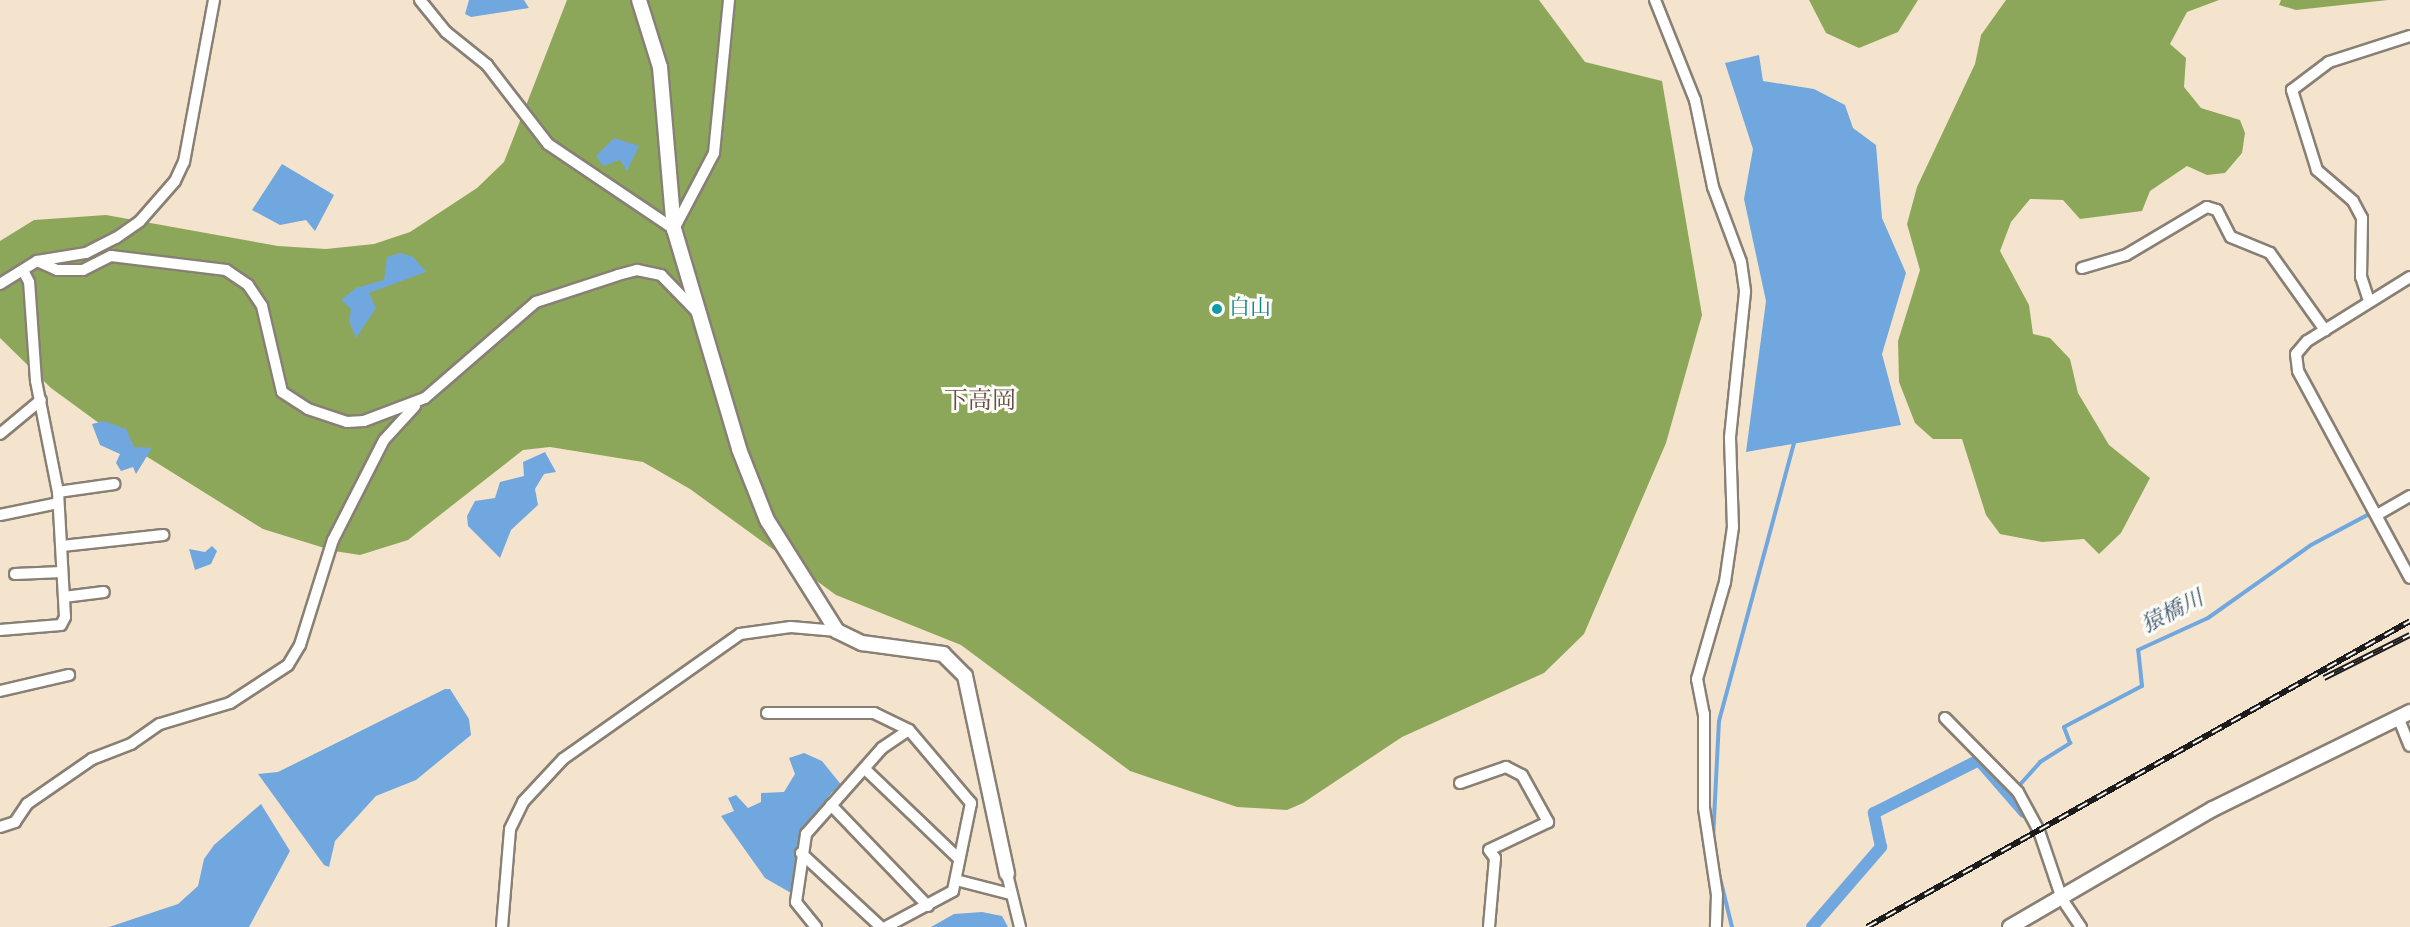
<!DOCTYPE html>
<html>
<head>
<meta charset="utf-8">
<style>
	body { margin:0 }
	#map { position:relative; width:2410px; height:927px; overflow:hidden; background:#f5e4cd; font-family:"Old Standard TT","Noto Serif JP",serif }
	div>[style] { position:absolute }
	.forest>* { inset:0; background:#8da75a }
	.water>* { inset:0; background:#71a7df }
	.stream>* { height:4px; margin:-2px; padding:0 2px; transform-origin:2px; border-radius:2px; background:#71a7df }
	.canal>* { height:12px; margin:-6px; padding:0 6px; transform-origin:6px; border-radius:6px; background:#71a7df }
	.roads { filter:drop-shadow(2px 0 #888074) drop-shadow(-2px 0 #888074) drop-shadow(0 2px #888074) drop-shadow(0 -2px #888074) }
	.minor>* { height:10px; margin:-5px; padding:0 5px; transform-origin:5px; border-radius:5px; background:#fff }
	.tertiary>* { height:14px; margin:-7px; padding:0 7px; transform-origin:7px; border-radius:7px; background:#fff }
	.rail>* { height:6px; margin-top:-3px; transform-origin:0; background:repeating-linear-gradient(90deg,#fdfcf7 0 11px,#1c1c1c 0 22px); box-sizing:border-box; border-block:2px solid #1c1c1c }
	.dots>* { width:16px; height:16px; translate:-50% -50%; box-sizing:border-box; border:3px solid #fdfcf7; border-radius:50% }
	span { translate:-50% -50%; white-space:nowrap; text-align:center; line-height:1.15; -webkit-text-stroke:6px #fdfcf7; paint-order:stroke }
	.culture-label { font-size:21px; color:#0d838f }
	.left { translate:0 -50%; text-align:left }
	.water-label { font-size:22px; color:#425b74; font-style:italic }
	.quarter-label { font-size:24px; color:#654e48 }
</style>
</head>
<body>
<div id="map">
	<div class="forest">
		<div style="clip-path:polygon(567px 0,1539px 0,1585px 62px,1662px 81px,1702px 315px,1666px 443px,1584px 634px,1544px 673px,1402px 737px,1303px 803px,1287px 810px,1237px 807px,1130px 771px,961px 645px,836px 595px,690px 489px,643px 462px,550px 447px,523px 450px,408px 540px,360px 555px,334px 551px,263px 529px,133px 448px,51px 388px,0 338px,0 241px,34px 220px,106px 215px,278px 246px,326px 249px,374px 244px,410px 232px,477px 188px,504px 162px)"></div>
		<div style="clip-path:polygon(1809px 0,1918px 0,1898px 32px,1859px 48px,1826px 33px)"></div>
		<div style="clip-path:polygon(2006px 0,2219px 0,2187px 12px,2170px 44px,2186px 58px,2184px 87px,2201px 108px,2240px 120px,2245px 133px,2242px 153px,2225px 173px,2207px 175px,2187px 166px,2150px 191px,2142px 211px,2080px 219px,2063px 200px,2030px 199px,2011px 222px,2000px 251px,2029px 305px,2033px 334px,2050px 338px,2070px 359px,2078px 393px,2109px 445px,2150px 478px,2121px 533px,2099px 554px,2084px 539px,2042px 542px,2000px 534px,1986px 515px,1962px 439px,1933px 439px,1915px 423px,1899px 382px,1898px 341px,1920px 270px,1907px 224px,1917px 187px,1975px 64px,1981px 35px)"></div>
		<div style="clip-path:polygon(2281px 0,2388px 0,2296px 10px,2279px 5px)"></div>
	</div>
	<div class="water">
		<div style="clip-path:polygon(469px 0,524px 0,529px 8px,471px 17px,465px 14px)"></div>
		<div style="clip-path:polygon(1759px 55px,1763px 81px,1814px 89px,1845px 105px,1853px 128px,1876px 145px,1882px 218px,1906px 273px,1882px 354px,1901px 425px,1746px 452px,1766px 301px,1744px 199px,1753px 149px,1725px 63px)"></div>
		<div style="clip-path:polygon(614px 138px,639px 146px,627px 171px,620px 160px,603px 166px,596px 156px)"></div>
		<div style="clip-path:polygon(282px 164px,334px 195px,315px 231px,306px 220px,280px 225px,252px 210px)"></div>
		<div style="clip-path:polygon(400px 253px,413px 257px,426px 272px,369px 293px,376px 308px,356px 338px,349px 321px,351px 309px,341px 300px,356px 288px,384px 280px,387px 257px)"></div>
		<div style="clip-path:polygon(104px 421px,126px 429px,134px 447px,152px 448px,136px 474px,133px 467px,121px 471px,116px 463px,120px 454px,100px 445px,92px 424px)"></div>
		<div style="clip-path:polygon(545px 452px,556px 472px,544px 474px,535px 489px,538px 505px,511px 530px,500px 558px,468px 526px,467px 516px,475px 501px,495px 498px,500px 482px,524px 476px,523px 462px)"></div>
		<div style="clip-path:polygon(212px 546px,217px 551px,211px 564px,195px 570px,189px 549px,205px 552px)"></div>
		<div style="clip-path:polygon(445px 689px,450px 689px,469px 719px,471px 735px,416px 780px,376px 796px,335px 841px,329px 867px,324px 865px,258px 774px,278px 772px)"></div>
		<div style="clip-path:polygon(804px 753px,822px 761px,843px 787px,832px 792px,800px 835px,791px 893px,765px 878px,721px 816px,734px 811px,728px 798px,736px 795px,748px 808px,761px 802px,761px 793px,784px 792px,795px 774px,789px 758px)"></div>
		<div style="clip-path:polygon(261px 804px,290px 851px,249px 927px,109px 927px,178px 904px,198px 886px,204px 859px,214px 845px)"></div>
		<div style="clip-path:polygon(982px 912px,1002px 916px,1008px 927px,931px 927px,954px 914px)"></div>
	</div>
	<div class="stream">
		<div style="left:2016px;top:789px;width:36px;rotate:-48deg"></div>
		<div style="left:2040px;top:762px;width:36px;rotate:-32deg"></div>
		<div style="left:2070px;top:743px;width:17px;rotate:-111deg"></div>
		<div style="left:2064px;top:727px;width:88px;rotate:-27.7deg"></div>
		<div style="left:2142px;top:686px;width:36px;rotate:-96deg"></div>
		<div style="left:2138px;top:650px;width:77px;rotate:-24.6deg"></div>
		<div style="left:2208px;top:618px;width:126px;rotate:-35.3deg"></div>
		<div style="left:2311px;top:545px;width:70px;rotate:-28deg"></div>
		<div style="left:1713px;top:839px;width:118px;rotate:-87.1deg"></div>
		<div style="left:1719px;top:721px;width:291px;rotate:-74.9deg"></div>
		<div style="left:1718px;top:870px;width:59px;rotate:76.2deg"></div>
	</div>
	<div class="canal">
		<div style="left:1812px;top:927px;width:106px;rotate:-49.2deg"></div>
		<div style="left:1881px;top:847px;width:35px;rotate:-102deg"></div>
		<div style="left:1874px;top:813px;width:118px;rotate:-26.8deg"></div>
		<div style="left:1979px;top:760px;width:69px;rotate:49.1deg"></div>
	</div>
	<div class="roads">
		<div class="minor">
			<div style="left:420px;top:0;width:41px;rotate:50.9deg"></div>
			<div style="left:446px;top:32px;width:53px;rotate:38.8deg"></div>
			<div style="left:487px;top:65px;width:100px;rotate:52.3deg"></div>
			<div style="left:548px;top:144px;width:152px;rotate:34deg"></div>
			<div style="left:674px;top:229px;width:86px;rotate:-62.2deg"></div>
			<div style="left:714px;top:153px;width:154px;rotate:-84.4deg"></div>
			<div style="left:1655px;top:0;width:108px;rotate:68.2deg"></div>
			<div style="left:1695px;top:100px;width:89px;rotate:78.3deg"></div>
			<div style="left:1713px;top:187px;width:80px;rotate:69.5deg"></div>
			<div style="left:1741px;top:262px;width:30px;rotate:82deg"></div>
			<div style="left:1745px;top:292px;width:147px;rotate:95.9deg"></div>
			<div style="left:1730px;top:438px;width:89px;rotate:88.1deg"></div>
			<div style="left:1733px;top:527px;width:56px;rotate:98.3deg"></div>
			<div style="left:1725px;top:582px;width:101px;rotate:106.1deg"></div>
			<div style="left:1697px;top:679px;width:36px;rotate:79deg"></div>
			<div style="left:1704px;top:714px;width:94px;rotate:90deg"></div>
			<div style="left:1704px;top:808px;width:88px;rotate:81.5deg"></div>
			<div style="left:1717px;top:895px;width:32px;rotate:92deg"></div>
			<div style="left:37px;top:261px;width:50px;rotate:-9.3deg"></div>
			<div style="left:86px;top:253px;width:34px;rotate:-27deg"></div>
			<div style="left:116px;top:238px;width:29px;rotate:-35deg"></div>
			<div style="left:140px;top:221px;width:53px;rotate:-48.8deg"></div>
			<div style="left:175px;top:181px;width:21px;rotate:-65deg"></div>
			<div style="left:184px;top:162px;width:165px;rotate:-79.5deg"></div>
			<div style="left:2082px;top:268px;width:46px;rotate:-16.5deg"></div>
			<div style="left:2126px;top:255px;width:94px;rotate:-30.7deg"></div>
			<div style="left:2207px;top:207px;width:10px;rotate:17deg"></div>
			<div style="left:2217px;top:210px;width:30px;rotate:63deg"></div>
			<div style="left:2231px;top:237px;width:42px;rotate:22.3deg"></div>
			<div style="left:2270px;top:253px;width:95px;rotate:54.5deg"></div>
			<div style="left:2410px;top:277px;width:121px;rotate:148.1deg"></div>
			<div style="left:2307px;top:341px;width:17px;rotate:130deg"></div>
			<div style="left:2296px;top:354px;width:17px;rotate:83deg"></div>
			<div style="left:2298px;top:371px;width:235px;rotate:61.6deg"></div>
			<div style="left:0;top:284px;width:44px;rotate:-31.9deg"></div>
			<div style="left:37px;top:261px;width:22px;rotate:24deg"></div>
			<div style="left:57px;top:270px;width:26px"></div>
			<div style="left:83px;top:270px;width:31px;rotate:-27deg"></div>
			<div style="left:111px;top:256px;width:116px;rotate:6.9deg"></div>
			<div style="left:226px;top:270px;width:27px;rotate:34deg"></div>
			<div style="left:248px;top:285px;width:25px;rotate:56deg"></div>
			<div style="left:262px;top:306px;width:88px;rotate:76.9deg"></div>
			<div style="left:282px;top:392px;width:31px;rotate:33deg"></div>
			<div style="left:308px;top:409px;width:41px;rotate:18.4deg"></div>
			<div style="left:347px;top:422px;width:17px;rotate:-3deg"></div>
			<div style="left:364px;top:421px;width:65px;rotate:-20.7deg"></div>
			<div style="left:425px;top:398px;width:147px;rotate:-40.9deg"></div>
			<div style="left:536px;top:302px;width:86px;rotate:-18.2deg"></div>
			<div style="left:618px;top:275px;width:20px;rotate:-15deg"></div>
			<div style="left:637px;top:270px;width:25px;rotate:12deg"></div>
			<div style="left:661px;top:275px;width:54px;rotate:45.7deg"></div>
			<div style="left:2369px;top:301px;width:25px;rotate:-108deg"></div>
			<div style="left:2361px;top:277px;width:59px;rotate:-89deg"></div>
			<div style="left:2362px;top:218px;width:19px;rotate:-118deg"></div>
			<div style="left:2353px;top:201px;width:48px;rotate:-139.3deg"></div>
			<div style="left:2317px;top:170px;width:84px;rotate:-107.4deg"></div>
			<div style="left:2292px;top:90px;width:46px;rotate:-37.1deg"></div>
			<div style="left:2329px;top:62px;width:85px;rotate:-17.8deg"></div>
			<div style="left:0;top:434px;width:53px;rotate:-39.7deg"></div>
			<div style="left:58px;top:492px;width:57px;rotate:-8.1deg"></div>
			<div style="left:0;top:515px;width:59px;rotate:-11.7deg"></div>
			<div style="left:2377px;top:515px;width:38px;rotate:-30deg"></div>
			<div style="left:62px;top:546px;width:102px;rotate:-6.2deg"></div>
			<div style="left:15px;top:574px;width:47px;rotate:-2.4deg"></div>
			<div style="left:64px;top:597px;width:40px;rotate:-7.1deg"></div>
			<div style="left:0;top:630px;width:61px;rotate:-4.7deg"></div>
			<div style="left:61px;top:625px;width:9px;rotate:-63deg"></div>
			<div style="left:65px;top:617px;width:125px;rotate:-93.2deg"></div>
			<div style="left:58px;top:492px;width:113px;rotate:-101.2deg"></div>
			<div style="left:36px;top:381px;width:99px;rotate:-94deg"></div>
			<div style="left:29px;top:282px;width:13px;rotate:-117deg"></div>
			<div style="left:0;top:691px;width:71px;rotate:-13.1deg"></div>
			<div style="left:767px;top:713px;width:107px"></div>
			<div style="left:874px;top:713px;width:39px;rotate:26deg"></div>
			<div style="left:909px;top:730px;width:96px;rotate:49.7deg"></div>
			<div style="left:971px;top:803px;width:90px;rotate:101.6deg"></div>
			<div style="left:953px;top:891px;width:76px;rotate:151.8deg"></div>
			<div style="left:2398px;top:717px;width:31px;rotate:68deg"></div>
			<div style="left:1945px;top:718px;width:104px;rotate:45.4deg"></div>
			<div style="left:2018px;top:792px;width:44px;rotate:61.7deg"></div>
			<div style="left:2039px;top:831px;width:72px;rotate:71.3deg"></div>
			<div style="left:2062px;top:899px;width:34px;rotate:56deg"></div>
			<div style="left:866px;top:770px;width:126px;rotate:43.7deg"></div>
			<div style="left:1460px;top:783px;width:49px;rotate:-19.2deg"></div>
			<div style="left:1506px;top:767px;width:18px;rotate:27deg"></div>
			<div style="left:1522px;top:775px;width:54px;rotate:61deg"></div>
			<div style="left:1548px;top:822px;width:65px;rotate:154.6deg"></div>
			<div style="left:1489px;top:850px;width:10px;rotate:53deg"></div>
			<div style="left:1495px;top:858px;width:69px;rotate:95deg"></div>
			<div style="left:831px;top:805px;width:140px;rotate:46.2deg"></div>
			<div style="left:0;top:827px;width:16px;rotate:-18deg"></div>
			<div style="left:15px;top:822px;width:22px;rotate:-56deg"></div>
			<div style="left:27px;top:804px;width:79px;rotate:-34.7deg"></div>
			<div style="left:92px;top:759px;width:42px;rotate:-21deg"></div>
			<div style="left:131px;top:744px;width:35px;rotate:-35deg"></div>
			<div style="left:160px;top:724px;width:73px;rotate:-16.7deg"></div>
			<div style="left:230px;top:703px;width:69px;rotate:-33.2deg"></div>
			<div style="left:288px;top:665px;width:23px;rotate:-59deg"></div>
			<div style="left:300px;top:645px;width:110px;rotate:-72.6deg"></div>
			<div style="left:333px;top:540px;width:112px;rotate:-63deg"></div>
			<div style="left:384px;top:440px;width:46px;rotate:-47.6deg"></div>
			<div style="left:801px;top:853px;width:109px;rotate:42.8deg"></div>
			<div style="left:1007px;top:874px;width:55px;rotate:76.2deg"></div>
			<div style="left:956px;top:880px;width:56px;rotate:14.5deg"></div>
			<div style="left:502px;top:927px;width:98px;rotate:-85.3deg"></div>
			<div style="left:510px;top:829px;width:30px;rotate:-64deg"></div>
			<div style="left:523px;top:802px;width:59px;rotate:-47.1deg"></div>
			<div style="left:563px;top:759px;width:217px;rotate:-35.2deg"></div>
			<div style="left:740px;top:634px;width:51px;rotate:-7.8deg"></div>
			<div style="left:791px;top:627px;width:46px;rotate:5deg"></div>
			<div style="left:816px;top:927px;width:32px;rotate:-129deg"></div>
			<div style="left:796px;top:902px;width:69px;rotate:-81.6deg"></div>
			<div style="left:806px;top:834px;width:115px;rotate:-48.5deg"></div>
			<div style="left:882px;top:748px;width:32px;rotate:-34deg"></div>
		</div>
		<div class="tertiary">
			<div style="left:639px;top:0;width:70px;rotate:72.6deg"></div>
			<div style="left:660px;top:67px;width:163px;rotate:85.1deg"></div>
			<div style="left:674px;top:229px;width:229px;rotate:73.5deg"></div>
			<div style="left:739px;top:449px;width:76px;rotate:68.5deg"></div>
			<div style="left:767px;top:520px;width:131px;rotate:57.8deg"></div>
			<div style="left:837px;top:631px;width:28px;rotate:26deg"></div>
			<div style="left:862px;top:643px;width:82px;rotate:7.7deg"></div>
			<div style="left:943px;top:654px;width:31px;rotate:45deg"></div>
			<div style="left:965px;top:676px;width:202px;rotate:78deg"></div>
			<div style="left:2010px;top:927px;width:235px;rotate:-30.2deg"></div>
			<div style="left:2213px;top:809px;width:220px;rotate:-26.2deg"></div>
		</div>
	</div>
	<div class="rail">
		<div style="left:2324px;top:678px;width:96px;rotate:-26.6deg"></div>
		<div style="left:1867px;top:927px;width:623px;rotate:-29.4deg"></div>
	</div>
	<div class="dots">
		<div style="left:1217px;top:309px;background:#0f9aa8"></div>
	</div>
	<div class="culture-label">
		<span class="left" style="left:1229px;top:309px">白山</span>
	</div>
	<div class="water-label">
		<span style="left:2173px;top:613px;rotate:-27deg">猿橋川</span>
	</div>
	<div class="quarter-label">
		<span style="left:980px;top:403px">下高岡</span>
	</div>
</div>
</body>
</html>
